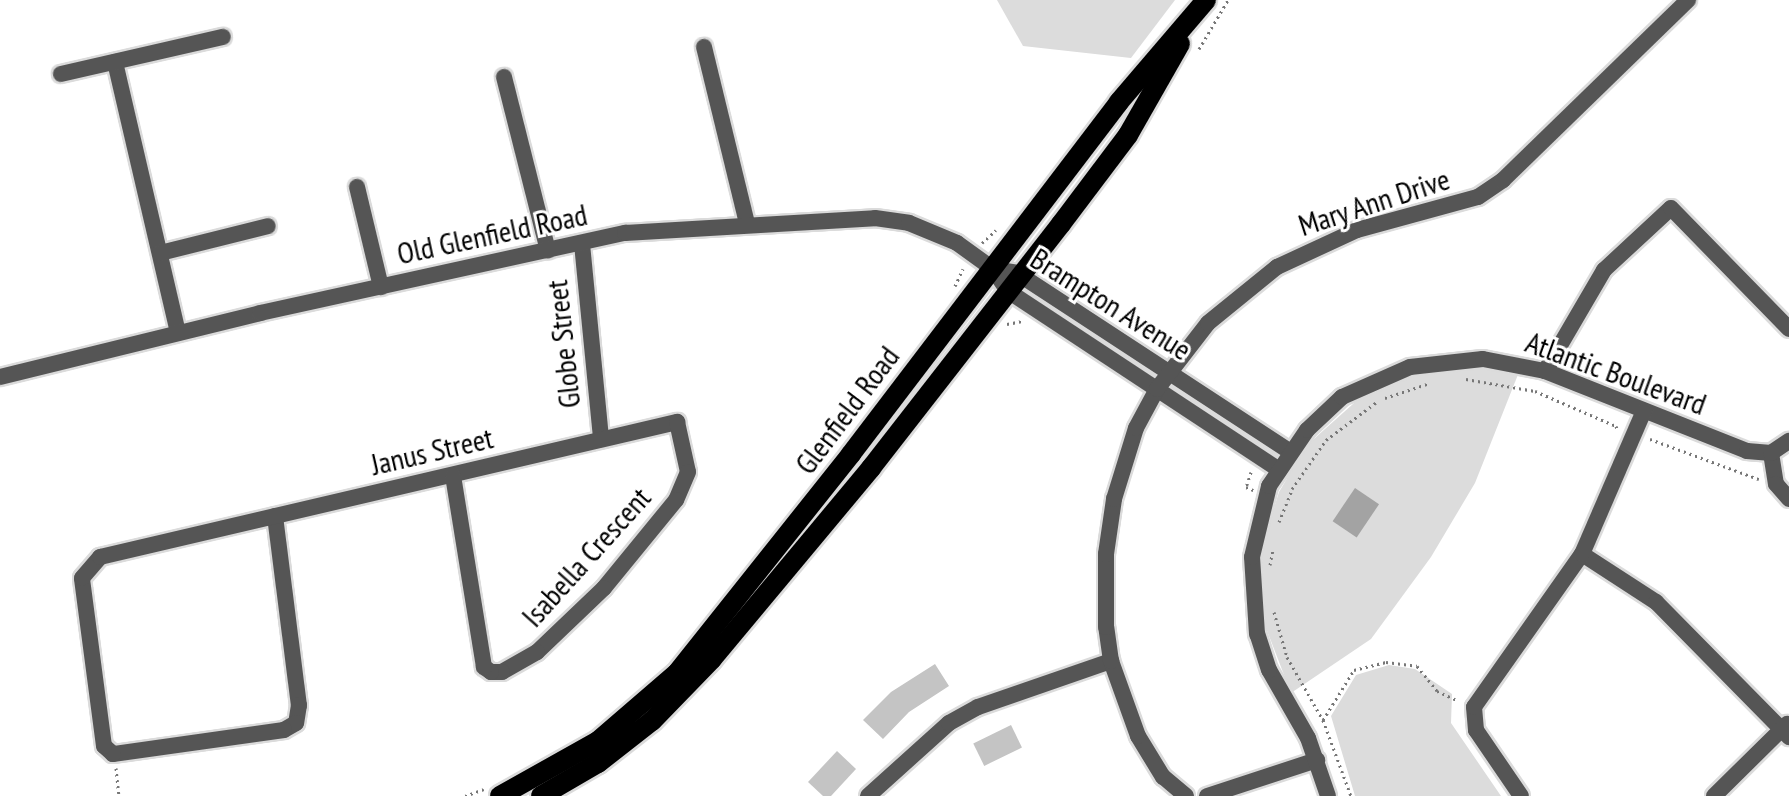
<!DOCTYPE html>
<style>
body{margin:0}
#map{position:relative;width:1789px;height:796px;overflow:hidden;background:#fff;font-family:"PT Sans Narrow",sans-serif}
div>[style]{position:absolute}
.green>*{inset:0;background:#dcdcdc}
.water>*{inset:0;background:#a3a3a3;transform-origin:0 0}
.building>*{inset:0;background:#c4c4c4;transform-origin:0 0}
.path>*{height:3px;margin-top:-1.5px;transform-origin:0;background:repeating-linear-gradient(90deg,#777 0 2px,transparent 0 6px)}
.roads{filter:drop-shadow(2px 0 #dbdbdb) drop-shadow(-2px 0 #dbdbdb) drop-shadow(0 2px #dbdbdb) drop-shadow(0 -2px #dbdbdb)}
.minor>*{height:16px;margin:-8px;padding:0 8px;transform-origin:8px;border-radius:8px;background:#555}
.major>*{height:20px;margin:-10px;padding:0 10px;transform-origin:10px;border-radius:10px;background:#000}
span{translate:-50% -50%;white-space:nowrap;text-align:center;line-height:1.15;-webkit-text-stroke:6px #fff;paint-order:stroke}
.street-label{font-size:30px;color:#000}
</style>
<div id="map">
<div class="green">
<i style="clip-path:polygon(997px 0,1175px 0,1131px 58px,1023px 46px)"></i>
<i style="clip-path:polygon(1472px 367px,1519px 372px,1475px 483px,1431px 557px,1371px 639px,1291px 693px,1259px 610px,1259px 556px,1279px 492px,1306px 446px,1363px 395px,1434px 368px)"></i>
<i style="clip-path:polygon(1389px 665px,1415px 669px,1452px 694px,1451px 723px,1501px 796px,1355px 796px,1331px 716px,1356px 675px)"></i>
</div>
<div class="water">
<i style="left:1355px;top:488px;width:29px;height:40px;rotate:34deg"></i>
</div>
<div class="building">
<i style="clip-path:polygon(935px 664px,949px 686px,909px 712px,883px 739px,863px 720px,891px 692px)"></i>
<i style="left:1011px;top:725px;width:25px;height:42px;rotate:64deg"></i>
<i style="clip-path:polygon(837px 751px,856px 769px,831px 796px,823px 796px,808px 782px)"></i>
</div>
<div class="path">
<i style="left:1199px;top:49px;width:57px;rotate:-59.4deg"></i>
<i style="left:982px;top:243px;width:19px;rotate:-43deg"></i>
<i style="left:1053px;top:279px;width:15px;rotate:-86deg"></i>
<i style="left:955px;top:286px;width:19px;rotate:-65deg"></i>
<i style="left:1007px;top:324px;width:16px;rotate:-11deg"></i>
<i style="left:1466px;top:379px;width:70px;rotate:9.9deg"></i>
<i style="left:1535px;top:391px;width:88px;rotate:23.4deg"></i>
<i style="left:1616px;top:426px;width:5px;rotate:68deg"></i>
<i style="left:1385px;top:398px;width:47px;rotate:-18.4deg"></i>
<i style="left:1650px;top:439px;width:116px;rotate:20.2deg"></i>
<i style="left:1251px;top:472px;width:16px;rotate:108deg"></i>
<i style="left:1246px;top:487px;width:8px;rotate:23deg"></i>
<i style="left:1279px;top:522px;width:35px;rotate:-68deg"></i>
<i style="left:1292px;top:489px;width:60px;rotate:-55.2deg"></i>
<i style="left:1326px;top:440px;width:65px;rotate:-36.9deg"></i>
<i style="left:1270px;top:565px;width:16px;rotate:-79deg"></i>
<i style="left:1274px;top:612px;width:47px;rotate:73.9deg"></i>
<i style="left:1287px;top:657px;width:73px;rotate:60.3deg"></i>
<i style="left:1323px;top:720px;width:81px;rotate:69.8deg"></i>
<i style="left:1323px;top:720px;width:59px;rotate:-58.2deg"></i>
<i style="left:1354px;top:670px;width:33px;rotate:-14deg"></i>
<i style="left:1386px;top:662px;width:31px;rotate:7deg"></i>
<i style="left:1417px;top:666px;width:32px;rotate:51deg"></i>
<i style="left:1437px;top:691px;width:23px;rotate:25deg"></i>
<i style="left:116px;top:768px;width:28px;rotate:84deg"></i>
<i style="left:465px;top:796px;width:20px;rotate:-20deg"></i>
</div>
<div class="roads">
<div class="minor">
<i style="left:704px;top:47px;width:181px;rotate:76.3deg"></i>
<i style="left:115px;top:62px;width:278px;rotate:76.9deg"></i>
<i style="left:61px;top:74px;width:166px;rotate:-12.9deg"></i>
<i style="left:504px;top:77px;width:179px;rotate:75.8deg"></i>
<i style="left:357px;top:187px;width:103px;rotate:76.5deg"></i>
<i style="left:582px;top:244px;width:195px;rotate:84.4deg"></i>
<i style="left:160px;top:253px;width:111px;rotate:-14deg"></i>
<i style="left:993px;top:269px;width:24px;rotate:9deg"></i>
<i style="left:1017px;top:273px;width:327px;rotate:33.2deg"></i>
<i style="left:1545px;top:371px;width:117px;rotate:-59.7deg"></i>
<i style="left:1604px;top:270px;width:91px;rotate:-42.8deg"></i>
<i style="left:1671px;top:208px;width:169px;rotate:45.7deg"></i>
<i style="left:0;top:377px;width:268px;rotate:-13.8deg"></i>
<i style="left:260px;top:313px;width:374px;rotate:-12.4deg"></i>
<i style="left:625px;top:233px;width:250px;rotate:-3.4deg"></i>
<i style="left:875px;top:218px;width:34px;rotate:8deg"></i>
<i style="left:909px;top:223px;width:52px;rotate:22.6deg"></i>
<i style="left:957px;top:243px;width:44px;rotate:35.8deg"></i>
<i style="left:993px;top:269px;width:27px;rotate:56deg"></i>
<i style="left:1008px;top:291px;width:325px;rotate:33.4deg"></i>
<i style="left:1771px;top:453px;width:31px;rotate:81deg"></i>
<i style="left:1776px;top:484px;width:20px;rotate:49deg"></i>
<i style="left:275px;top:516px;width:191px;rotate:82.8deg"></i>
<i style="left:299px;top:705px;width:18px;rotate:99deg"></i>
<i style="left:296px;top:723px;width:14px;rotate:150deg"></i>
<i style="left:284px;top:730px;width:173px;rotate:172deg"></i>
<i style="left:113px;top:754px;width:12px;rotate:-138deg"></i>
<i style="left:104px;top:746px;width:169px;rotate:-97.5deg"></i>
<i style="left:82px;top:578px;width:28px;rotate:-49deg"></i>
<i style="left:100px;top:557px;width:593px;rotate:-13.17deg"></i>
<i style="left:677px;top:422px;width:51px;rotate:77.6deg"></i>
<i style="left:688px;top:472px;width:30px;rotate:113deg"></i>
<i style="left:676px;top:500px;width:114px;rotate:129.3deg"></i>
<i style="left:604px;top:588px;width:93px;rotate:136.3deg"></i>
<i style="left:537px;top:652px;width:40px;rotate:150.3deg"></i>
<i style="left:502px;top:672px;width:11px;rotate:180deg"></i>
<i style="left:491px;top:672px;width:9px;rotate:-144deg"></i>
<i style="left:484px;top:667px;width:194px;rotate:-99.2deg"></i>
<i style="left:1582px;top:554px;width:88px;rotate:33deg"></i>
<i style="left:1656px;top:602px;width:190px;rotate:45.4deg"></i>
<i style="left:868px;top:796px;width:109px;rotate:-42deg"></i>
<i style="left:949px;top:723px;width:33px;rotate:-29deg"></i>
<i style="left:978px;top:707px;width:141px;rotate:-19.1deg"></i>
<i style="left:1186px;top:796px;width:30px;rotate:-140deg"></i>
<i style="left:1163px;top:777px;width:48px;rotate:-121.4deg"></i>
<i style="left:1138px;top:736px;width:80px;rotate:-109.8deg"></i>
<i style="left:1111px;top:661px;width:34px;rotate:-98deg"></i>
<i style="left:1106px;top:627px;width:73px;rotate:-90deg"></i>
<i style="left:1106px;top:554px;width:56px;rotate:-81.7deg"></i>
<i style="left:1114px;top:499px;width:74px;rotate:-72.8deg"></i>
<i style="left:1136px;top:428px;width:44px;rotate:-61.7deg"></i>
<i style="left:1157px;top:389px;width:83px;rotate:-52.3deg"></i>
<i style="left:1208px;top:323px;width:89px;rotate:-39.1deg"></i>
<i style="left:1277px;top:267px;width:88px;rotate:-24.8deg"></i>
<i style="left:1357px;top:230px;width:125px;rotate:-15.3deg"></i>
<i style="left:1478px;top:197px;width:30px;rotate:-34deg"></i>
<i style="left:1503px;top:180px;width:258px;rotate:-44.2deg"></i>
<i style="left:1207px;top:796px;width:116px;rotate:-18.1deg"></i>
<i style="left:1328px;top:796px;width:61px;rotate:-109deg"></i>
<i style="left:1308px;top:738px;width:78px;rotate:-119.8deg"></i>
<i style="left:1269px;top:670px;width:38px;rotate:-108deg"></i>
<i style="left:1257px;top:634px;width:77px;rotate:-93.7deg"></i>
<i style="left:1252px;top:557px;width:73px;rotate:-76.5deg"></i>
<i style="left:1269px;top:486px;width:68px;rotate:-55.8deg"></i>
<i style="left:1307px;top:430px;width:48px;rotate:-43.3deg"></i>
<i style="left:1342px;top:397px;width:74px;rotate:-23.8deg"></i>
<i style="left:1410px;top:367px;width:73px;rotate:-6.3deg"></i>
<i style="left:1483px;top:359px;width:63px;rotate:11deg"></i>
<i style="left:1545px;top:371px;width:217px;rotate:21.6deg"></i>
<i style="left:1747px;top:451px;width:24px;rotate:5deg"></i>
<i style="left:1771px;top:453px;width:22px;rotate:-34deg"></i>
<i style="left:1521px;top:796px;width:80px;rotate:-124.3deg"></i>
<i style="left:1476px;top:730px;width:23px;rotate:-95deg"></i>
<i style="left:1474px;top:707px;width:187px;rotate:-54.8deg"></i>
<i style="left:1582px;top:554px;width:156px;rotate:-66.6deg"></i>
<i style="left:1714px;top:796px;width:103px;rotate:-44.6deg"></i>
</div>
<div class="major">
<i style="left:500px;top:796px;width:112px;rotate:-29.3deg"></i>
<i style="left:598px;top:741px;width:104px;rotate:-40.7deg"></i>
<i style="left:677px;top:673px;width:280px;rotate:-51.5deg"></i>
<i style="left:851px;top:454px;width:442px;rotate:-52.7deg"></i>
<i style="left:1119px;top:102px;width:134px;rotate:-49.5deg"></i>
<i style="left:541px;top:796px;width:66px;rotate:-30.1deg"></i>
<i style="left:598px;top:763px;width:68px;rotate:-37.9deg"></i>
<i style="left:652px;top:721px;width:86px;rotate:-45.9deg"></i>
<i style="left:712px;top:659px;width:249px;rotate:-50.2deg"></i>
<i style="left:871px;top:468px;width:309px;rotate:-52.1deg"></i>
<i style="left:1061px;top:224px;width:111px;rotate:-53deg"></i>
<i style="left:1128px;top:135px;width:105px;rotate:-60.3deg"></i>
</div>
</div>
<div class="street-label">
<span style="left:1374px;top:202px;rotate:-18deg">Mary Ann Drive</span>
<span style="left:492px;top:234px;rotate:-12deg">Old Glenfield Road</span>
<span style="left:1111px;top:304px;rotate:32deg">Brampton Avenue</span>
<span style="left:563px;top:344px;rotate:-96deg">Globe Street</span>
<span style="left:1616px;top:373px;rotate:20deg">Atlantic Boulevard</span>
<span style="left:847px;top:410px;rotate:-53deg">Glenfield Road</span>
<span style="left:432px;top:451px;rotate:-13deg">Janus Street</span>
<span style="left:586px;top:557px;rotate:-48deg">Isabella Crescent</span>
</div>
</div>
